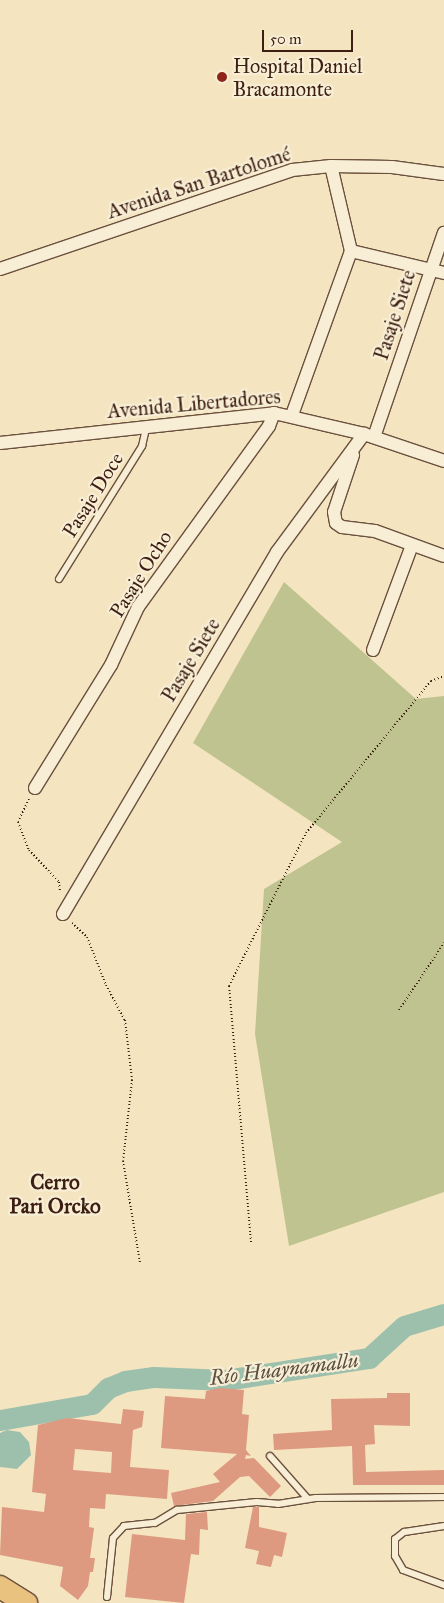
<!DOCTYPE html>
<meta charset="utf-8">
<style>
body{margin:0}
#map{position:relative;width:444px;height:1603px;overflow:hidden;background:#f4e5c0;font-family:"IM FELL Great Primer",serif}
div>[style]{position:absolute}
.green>*{inset:0;background:#bfc390}
.water>*{inset:0;background:#9dc0ad}
.river>*{height:21px;margin:-10.5px;padding:0 10.5px;transform-origin:10.5px;border-radius:10.5px;background:#9dc0ad}
.building>*{inset:0;background:#dd9a81}
.path>*{height:2px;margin-top:-1px;transform-origin:0;background:repeating-linear-gradient(90deg,#3d1f12 0 1px,transparent 0 3.5px)}
.roads{filter:drop-shadow(1px 0 #6b503e) drop-shadow(-1px 0 #6b503e) drop-shadow(0 1px #6b503e) drop-shadow(0 -1px #6b503e)}
.lane>*{height:6px;margin:-3px;padding:0 3px;transform-origin:3px;border-radius:3px;background:#f8eed6}
.street>*{height:12px;margin:-6px;padding:0 6px;transform-origin:6px;border-radius:6px;background:#f8eed6}
.highway>*{height:22px;margin:-11px;padding:0 11px;transform-origin:11px;border-radius:11px;background:#eac280}
.dots>*{width:14px;height:14px;translate:-50% -50%;box-sizing:border-box;border:2px solid #f8eed6;border-radius:50%}
span{translate:-50% -50%;white-space:nowrap;text-align:center;line-height:1.15;-webkit-text-stroke:4.5px #f8eed6;paint-order:stroke}
.poi-label{font-size:20px;color:#3d1f12}
.left{translate:0 -50%;text-align:left}
.street-label{font-size:20px;color:#3d1f12}
.neighbourhood-label{font-size:21px;color:#3d1f12;font-weight:700}
.water-label{font-size:21px;color:#5a4f40;font-style:italic}
.scale{position:absolute;left:262px;top:30px;width:91px;height:22px;box-sizing:border-box;border:2px solid #3d1f12;border-top:0;padding-left:6px;font-size:15px;line-height:18px;white-space:nowrap;color:#3d1f12;-webkit-text-stroke:4px #f8eed6;paint-order:stroke}
</style>
<div id="map">
<div class="green">
<i style="clip-path:polygon(284px 582px,416px 699px,444px 696px,444px 1192px,289px 1246px,255px 1034px,264px 889px,342px 842px,193px 743px)"></i>
</div>
<div class="water">
<i style="clip-path:polygon(7px 1430px,20px 1432px,29px 1442px,31px 1455px,17px 1469px,0 1467px,0 1433px)"></i>
</div>
<div class="river">
<i style="left:0;top:1420px;width:93px;rotate:-9.9deg"></i>
<i style="left:92px;top:1404px;width:23px;rotate:-45deg"></i>
<i style="left:108px;top:1388px;width:18px;rotate:-22deg"></i>
<i style="left:125px;top:1381px;width:29px;rotate:-8deg"></i>
<i style="left:154px;top:1377px;width:71px;rotate:2.4deg"></i>
<i style="left:225px;top:1380px;width:146px;rotate:-8.7deg"></i>
<i style="left:369px;top:1358px;width:47px;rotate:-42.4deg"></i>
<i style="left:404px;top:1326px;width:42px;rotate:-16.7deg"></i>
</div>
<div class="building">
<i style="clip-path:polygon(220px 1388px,244px 1390px,242px 1414px,249px 1415px,246px 1450px,251px 1456px,246px 1455px,245px 1459px,254px 1458px,281px 1486px,270px 1497px,249px 1476px,240px 1477px,213px 1501px,174px 1506px,171px 1493px,220px 1482px,213px 1474px,237px 1454px,161px 1448px,165px 1396px,205px 1399px,206px 1391px)"></i>
<i style="clip-path:polygon(387px 1393px,410px 1393px,410px 1426px,374px 1425px,375px 1444px,365px 1445px,366px 1472px,444px 1470px,444px 1485px,353px 1485px,352px 1446px,274px 1450px,273px 1434px,332px 1430px,331px 1399px,387px 1398px)"></i>
<i style="clip-path:polygon(evenodd,123px 1409px,144px 1411px,142px 1427px,133px 1430px,130px 1467px,169px 1470px,167px 1499px,106px 1494px,105px 1509px,90px 1508px,89px 1527px,94px 1528px,90px 1558px,95px 1558px,93px 1572px,90px 1572px,88px 1586px,78px 1600px,60px 1586px,63px 1567px,0 1555px,2px 1507px,44px 1512px,46px 1494px,32px 1492px,38px 1425px,67px 1418px,121px 1424px,123px 1409px,75px 1449px,112px 1452px,111px 1473px,73px 1470px,75px 1449px)"></i>
<i style="clip-path:polygon(253px 1507px,259px 1507px,259px 1527px,287px 1533px,282px 1557px,274px 1555px,271px 1567px,256px 1564px,259px 1551px,245px 1548px)"></i>
<i style="clip-path:polygon(207px 1512px,208px 1530px,200px 1529px,199px 1555px,191px 1554px,184px 1603px,125px 1597px,132px 1534px,185px 1540px,186px 1514px)"></i>
</div>
<div class="path">
<i style="left:29px;top:799px;width:25px;rotate:116deg"></i>
<i style="left:18px;top:822px;width:30px;rotate:69deg"></i>
<i style="left:29px;top:850px;width:44px;rotate:46.8deg"></i>
<i style="left:59px;top:882px;width:10px;rotate:84deg"></i>
<i style="left:72px;top:923px;width:21px;rotate:43deg"></i>
<i style="left:87px;top:937px;width:52px;rotate:68.4deg"></i>
<i style="left:106px;top:985px;width:40px;rotate:62deg"></i>
<i style="left:125px;top:1020px;width:60px;rotate:83.3deg"></i>
<i style="left:132px;top:1080px;width:81px;rotate:96.3deg"></i>
<i style="left:123px;top:1161px;width:103px;rotate:80.5deg"></i>
<i style="left:399px;top:1010px;width:81px;rotate:-56.1deg"></i>
<i style="left:251px;top:1242px;width:257px;rotate:-94.9deg"></i>
<i style="left:229px;top:986px;width:171px;rotate:-63.3deg"></i>
<i style="left:306px;top:833px;width:197px;rotate:-50.6deg"></i>
<i style="left:431px;top:681px;width:14px;rotate:-21deg"></i>
</div>
<div class="roads">
<div class="lane">
<i style="left:59px;top:579px;width:157px;rotate:-58deg"></i>
<i style="left:142px;top:446px;width:22px;rotate:-77deg"></i>
<i style="left:270px;top:1456px;width:57px;rotate:48.5deg"></i>
<i style="left:444px;top:1526px;width:40px;rotate:171.5deg"></i>
<i style="left:404px;top:1532px;width:11px;rotate:142deg"></i>
<i style="left:395px;top:1539px;width:17px;rotate:90deg"></i>
<i style="left:395px;top:1556px;width:16px;rotate:60deg"></i>
<i style="left:403px;top:1570px;width:44px;rotate:20.1deg"></i>
<i style="left:107px;top:1597px;width:59px;rotate:-84.2deg"></i>
<i style="left:113px;top:1538px;width:16px;rotate:-47deg"></i>
<i style="left:124px;top:1526px;width:31px;rotate:-6deg"></i>
<i style="left:155px;top:1523px;width:26px;rotate:-31deg"></i>
<i style="left:177px;top:1510px;width:80px;rotate:-5.7deg"></i>
<i style="left:257px;top:1502px;width:21px;rotate:5deg"></i>
<i style="left:278px;top:1504px;width:38px;rotate:-9deg"></i>
<i style="left:316px;top:1498px;width:128px;rotate:-0.4deg"></i>
</div>
<div class="street">
<i style="left:351px;top:251px;width:96px;rotate:13.3deg"></i>
<i style="left:0;top:269px;width:308px;rotate:-18.7deg"></i>
<i style="left:292px;top:170px;width:39px;rotate:-6deg"></i>
<i style="left:331px;top:166px;width:61px;rotate:0.9deg"></i>
<i style="left:392px;top:167px;width:52px;rotate:7.7deg"></i>
<i style="left:292px;top:415px;width:174px;rotate:-70.2deg"></i>
<i style="left:351px;top:251px;width:87px;rotate:-103.2deg"></i>
<i style="left:374px;top:437px;width:216px;rotate:-71.1deg"></i>
<i style="left:0;top:443px;width:276px;rotate:-6.2deg"></i>
<i style="left:274px;top:413px;width:92px;rotate:13.1deg"></i>
<i style="left:364px;top:434px;width:84px;rotate:18.6deg"></i>
<i style="left:353px;top:455px;width:60px;rotate:108.4deg"></i>
<i style="left:334px;top:512px;width:11px;rotate:80deg"></i>
<i style="left:336px;top:523px;width:7px;rotate:34deg"></i>
<i style="left:342px;top:527px;width:33px;rotate:7deg"></i>
<i style="left:375px;top:531px;width:73px;rotate:19.9deg"></i>
<i style="left:373px;top:650px;width:112px;rotate:-69.6deg"></i>
<i style="left:35px;top:788px;width:145px;rotate:-58.3deg"></i>
<i style="left:111px;top:665px;width:64px;rotate:-65deg"></i>
<i style="left:138px;top:607px;width:223px;rotate:-54.1deg"></i>
<i style="left:269px;top:426px;width:14px;rotate:-69deg"></i>
<i style="left:63px;top:914px;width:421px;rotate:-59.4deg"></i>
<i style="left:277px;top:552px;width:147px;rotate:-53.6deg"></i>
</div>
<div class="highway">
<i style="left:0;top:1587px;width:31px;rotate:32deg"></i>
</div>
</div>
<div class="dots">
<i style="left:222px;top:77px;background:#8f2418"></i>
</div>
<div class="poi-label">
<span class="left" style="left:233px;top:78px">Hospital Daniel<br>Bracamonte</span>
</div>
<div class="street-label">
<span style="left:199px;top:183px;rotate:-18deg">Avenida San Bartolomé</span>
<span style="left:395px;top:315px;rotate:-72deg">Pasaje Siete</span>
<span style="left:194px;top:404px;rotate:-5deg">Avenida Libertadores</span>
<span style="left:93px;top:495px;rotate:-58deg">Pasaje Doce</span>
<span style="left:141px;top:574px;rotate:-58deg">Pasaje Ocho</span>
<span style="left:191px;top:660px;rotate:-59deg">Pasaje Siete</span>
</div>
<div class="neighbourhood-label">
<span style="left:55px;top:1194px">Cerro<br>Pari Orcko</span>
</div>
<div class="water-label">
<span style="left:284px;top:1369px;rotate:-7deg">Río Huaynamallu</span>
</div>
<div class="scale">50 m</div>
</div>
